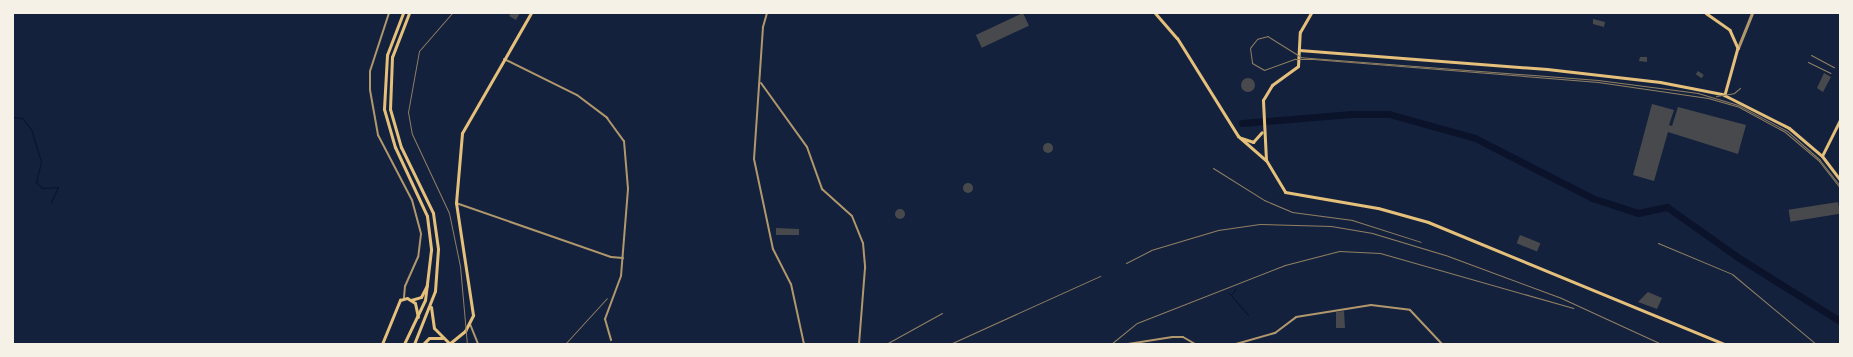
<!DOCTYPE html>
<style>
body{margin:0}
#map{position:relative;width:1853px;height:357px;overflow:hidden;background:#14213d;font-family:"Work Sans",sans-serif}
div>[style]{position:absolute}
.stream>*{height:1px;margin:-0.5px;padding:0 0.5px;transform-origin:0.5px;border-radius:0.5px;background:#0b132b}
.river>*{height:7px;margin:-3.5px;padding:0 3.5px;transform-origin:3.5px;border-radius:3.5px;background:#0b132b}
.building>*{inset:0;background:#48494c;transform-origin:0 0}
.round{border-radius:50%}
.minor>*{height:2px;margin:-1px;padding:0 1px;transform-origin:1px;border-radius:1px;background:#b1986c}
.tertiary>*{height:2.5px;margin:-1.25px;padding:0 1.25px;transform-origin:1.25px;border-radius:1.25px;background:#b1986c}
.secondary>*{height:2.5px;margin:-1.25px;padding:0 1.25px;transform-origin:1.25px;border-radius:1.25px;background:#e5c07b}
.primary>*{height:3px;margin:-1.5px;padding:0 1.5px;transform-origin:1.5px;border-radius:1.5px;background:#e5c07b}
.trunk>*{height:3px;margin:-1.5px;padding:0 1.5px;transform-origin:1.5px;border-radius:1.5px;background:#e5c07b}
.tram>*{height:1px;margin:-0.5px;padding:0 0.5px;transform-origin:0.5px;border-radius:0.5px;background:#918062}
.rail>*{height:1px;margin:-0.5px;padding:0 0.5px;transform-origin:0.5px;border-radius:0.5px;background:#918062}
span{translate:-50% -50%;white-space:nowrap;text-align:center;line-height:1.15;-webkit-text-stroke:4px #f6f1e7;paint-order:stroke}
.frame{position:absolute;inset:0;border:14px solid #f6f1e7;pointer-events:none}
</style>
<div id="map">
<div class="stream">
<i style="left:13px;top:117px;width:9px;rotate:6deg"></i>
<i style="left:22px;top:118px;width:14px;rotate:51deg"></i>
<i style="left:31px;top:129px;width:34px;rotate:73deg"></i>
<i style="left:41px;top:162px;width:21px;rotate:104deg"></i>
<i style="left:36px;top:182px;width:8px;rotate:45deg"></i>
<i style="left:42px;top:188px;width:16px;rotate:-4deg"></i>
<i style="left:58px;top:187px;width:17px;rotate:115deg"></i>
<i style="left:1229px;top:293px;width:29px;rotate:49deg"></i>
<i style="left:1232px;top:294px;width:7px;rotate:-56deg"></i>
</div>
<div class="river">
<i style="left:1242px;top:123px;width:110px;rotate:-4.7deg"></i>
<i style="left:1352px;top:114px;width:37px"></i>
<i style="left:1389px;top:114px;width:89px;rotate:15.6deg"></i>
<i style="left:1475px;top:138px;width:131px;rotate:27.1deg"></i>
<i style="left:1592px;top:198px;width:48px;rotate:18.1deg"></i>
<i style="left:1638px;top:213px;width:30px;rotate:-12deg"></i>
<i style="left:1667px;top:207px;width:88px;rotate:35.3deg"></i>
<i style="left:1739px;top:258px;width:119px;rotate:32deg"></i>
</div>
<div class="building">
<i style="clip-path:polygon(511px 13px,520px 13px,516px 20px,509px 16px)"></i>
<i style="left:1023px;top:13px;width:14px;height:52px;rotate:65deg"></i>
<i style="clip-path:polygon(1593px 19px,1605px 22px,1604px 27px,1593px 24px)"></i>
<i style="clip-path:polygon(1640px 57px,1647px 57px,1647px 62px,1639px 61px)"></i>
<i style="left:1698px;top:71px;width:7px;height:4px;rotate:34deg"></i>
<i style="clip-path:polygon(1824px 73px,1831px 77px,1823px 92px,1817px 88px)"></i>
<i class="round" style="left:1241px;top:78px;width:14px;height:14px"></i>
<i style="clip-path:polygon(1652px 104px,1674px 110px,1669px 125px,1672px 126px,1678px 107px,1746px 125px,1738px 154px,1668px 132px,1654px 181px,1633px 175px)"></i>
<i class="round" style="left:1043px;top:143px;width:10px;height:10px"></i>
<i class="round" style="left:963px;top:183px;width:10px;height:10px"></i>
<i style="left:1838px;top:202px;width:12px;height:50px;rotate:81deg"></i>
<i class="round" style="left:895px;top:209px;width:10px;height:10px"></i>
<i style="clip-path:polygon(776px 228px,799px 229px,799px 235px,776px 235px)"></i>
<i style="left:1520px;top:235px;width:22px;height:9px;rotate:22deg"></i>
<i style="clip-path:polygon(1648px 292px,1662px 298px,1657px 309px,1638px 302px)"></i>
<i style="clip-path:polygon(1344px 311px,1345px 328px,1336px 328px,1336px 312px)"></i>
</div>
<div class="minor">
<i style="left:389px;top:13px;width:61px;rotate:108.1deg"></i>
<i style="left:370px;top:71px;width:19px;rotate:90deg"></i>
<i style="left:370px;top:90px;width:46px;rotate:79.9deg"></i>
<i style="left:378px;top:135px;width:73px;rotate:62.4deg"></i>
<i style="left:412px;top:200px;width:35px;rotate:75deg"></i>
<i style="left:421px;top:234px;width:23px;rotate:97deg"></i>
<i style="left:418px;top:257px;width:32px;rotate:114deg"></i>
<i style="left:405px;top:286px;width:12px;rotate:95deg"></i>
<i style="left:767px;top:13px;width:15px;rotate:106deg"></i>
<i style="left:763px;top:27px;width:132px;rotate:93.9deg"></i>
<i style="left:754px;top:159px;width:92px;rotate:78.1deg"></i>
<i style="left:773px;top:249px;width:39px;rotate:63deg"></i>
<i style="left:791px;top:284px;width:61px;rotate:77.8deg"></i>
<i style="left:504px;top:59px;width:81px;rotate:26.3deg"></i>
<i style="left:577px;top:95px;width:38px;rotate:37deg"></i>
<i style="left:607px;top:118px;width:29px;rotate:54deg"></i>
<i style="left:624px;top:141px;width:48px;rotate:85.2deg"></i>
<i style="left:628px;top:189px;width:87px;rotate:94.6deg"></i>
<i style="left:621px;top:276px;width:46px;rotate:110.4deg"></i>
<i style="left:605px;top:319px;width:22px;rotate:74deg"></i>
<i style="left:761px;top:83px;width:79px;rotate:54.3deg"></i>
<i style="left:807px;top:147px;width:45px;rotate:70.3deg"></i>
<i style="left:822px;top:189px;width:40px;rotate:42deg"></i>
<i style="left:852px;top:216px;width:29px;rotate:68deg"></i>
<i style="left:863px;top:243px;width:25px;rotate:85deg"></i>
<i style="left:865px;top:268px;width:76px;rotate:94.5deg"></i>
<i style="left:456px;top:203px;width:164px;rotate:19.2deg"></i>
<i style="left:611px;top:257px;width:12px;rotate:5deg"></i>
<i style="left:470px;top:324px;width:22px;rotate:68deg"></i>
<i style="left:1128px;top:344px;width:45px;rotate:-9deg"></i>
<i style="left:1172px;top:337px;width:11px"></i>
<i style="left:1183px;top:337px;width:14px;rotate:30deg"></i>
<i style="left:1236px;top:344px;width:41px;rotate:-15.8deg"></i>
<i style="left:1275px;top:333px;width:26px;rotate:-37deg"></i>
<i style="left:1296px;top:317px;width:76px;rotate:-9.1deg"></i>
<i style="left:1371px;top:305px;width:39px;rotate:7deg"></i>
<i style="left:1410px;top:310px;width:47px;rotate:46.7deg"></i>
<i style="left:1359px;top:344px;width:53px"></i>
</div>
<div class="tertiary">
<i style="left:1738px;top:48px;width:38px;rotate:-68deg"></i>
</div>
<div class="secondary">
<i style="left:1706px;top:13px;width:29px;rotate:35deg"></i>
<i style="left:1730px;top:30px;width:20px;rotate:66deg"></i>
<i style="left:1738px;top:48px;width:49px;rotate:105.5deg"></i>
<i style="left:1822px;top:156px;width:40px;rotate:-63.4deg"></i>
</div>
<div class="primary">
<i style="left:1155px;top:13px;width:33px;rotate:49deg"></i>
<i style="left:1177px;top:38px;width:115px;rotate:58.1deg"></i>
<i style="left:1238px;top:136px;width:37px;rotate:41deg"></i>
<i style="left:1266px;top:160px;width:37px;rotate:59deg"></i>
<i style="left:1285px;top:192px;width:94px;rotate:9.8deg"></i>
<i style="left:1378px;top:208px;width:52px;rotate:15.6deg"></i>
<i style="left:1428px;top:222px;width:320px;rotate:22.4deg"></i>
<i style="left:1299px;top:50px;width:249px;rotate:4.4deg"></i>
<i style="left:1547px;top:69px;width:114px;rotate:6.6deg"></i>
<i style="left:1660px;top:82px;width:63px;rotate:11deg"></i>
<i style="left:1722px;top:94px;width:75px;rotate:26.9deg"></i>
<i style="left:1789px;top:128px;width:43px;rotate:40.3deg"></i>
<i style="left:1822px;top:156px;width:30px;rotate:53deg"></i>
<i style="left:1241px;top:138px;width:13px;rotate:18deg"></i>
<i style="left:1253px;top:142px;width:13px;rotate:-48deg"></i>
<i style="left:1266px;top:160px;width:60px;rotate:-92.9deg"></i>
<i style="left:1263px;top:100px;width:17px;rotate:-59deg"></i>
<i style="left:1272px;top:85px;width:32px;rotate:-36deg"></i>
<i style="left:1298px;top:66px;width:34px;rotate:-87deg"></i>
<i style="left:1300px;top:32px;width:22px;rotate:-60deg"></i>
<i style="left:449px;top:344px;width:21px;rotate:-39deg"></i>
<i style="left:465px;top:331px;width:18px;rotate:-63deg"></i>
<i style="left:473px;top:315px;width:113px;rotate:-98.6deg"></i>
<i style="left:456px;top:203px;width:70px;rotate:-85.1deg"></i>
<i style="left:462px;top:133px;width:138px;rotate:-60.1deg"></i>
</div>
<div class="trunk">
<i style="left:403px;top:13px;width:45px;rotate:110.9deg"></i>
<i style="left:387px;top:55px;width:54px;rotate:93.2deg"></i>
<i style="left:384px;top:109px;width:40px;rotate:74deg"></i>
<i style="left:395px;top:147px;width:76px;rotate:65.1deg"></i>
<i style="left:427px;top:216px;width:34px;rotate:83deg"></i>
<i style="left:431px;top:250px;width:50px;rotate:96.8deg"></i>
<i style="left:425px;top:300px;width:49px;rotate:115.5deg"></i>
<i style="left:409px;top:13px;width:47px;rotate:111.1deg"></i>
<i style="left:392px;top:57px;width:52px;rotate:92.2deg"></i>
<i style="left:390px;top:109px;width:40px;rotate:74deg"></i>
<i style="left:401px;top:147px;width:73px;rotate:64.1deg"></i>
<i style="left:433px;top:213px;width:36px;rotate:82deg"></i>
<i style="left:438px;top:249px;width:42px;rotate:94.1deg"></i>
<i style="left:435px;top:291px;width:57px;rotate:111.6deg"></i>
<i style="left:411px;top:300px;width:10px;rotate:-17deg"></i>
<i style="left:421px;top:297px;width:13px;rotate:-63deg"></i>
<i style="left:431px;top:307px;width:21px;rotate:82deg"></i>
<i style="left:434px;top:328px;width:23px;rotate:45deg"></i>
<i style="left:382px;top:344px;width:48px;rotate:-67.8deg"></i>
<i style="left:400px;top:300px;width:7px;rotate:-16deg"></i>
<i style="left:407px;top:298px;width:9px;rotate:32deg"></i>
<i style="left:415px;top:303px;width:14px;rotate:78deg"></i>
<i style="left:423px;top:344px;width:8px;rotate:-45deg"></i>
<i style="left:429px;top:338px;width:13px"></i>
</div>
<div class="tram">
<i style="left:1716px;top:96px;width:18px;rotate:-9deg"></i>
<i style="left:1734px;top:93px;width:8px;rotate:-40deg"></i>
<i style="left:1840px;top:186px;width:33px;rotate:-128deg"></i>
<i style="left:1820px;top:160px;width:44px;rotate:-138.7deg"></i>
<i style="left:1787px;top:131px;width:55px;rotate:-152deg"></i>
<i style="left:1738px;top:105px;width:42px;rotate:-163.3deg"></i>
<i style="left:1698px;top:93px;width:101px;rotate:-172.6deg"></i>
<i style="left:1598px;top:80px;width:298px;rotate:-175.6deg"></i>
<i style="left:1301px;top:57px;width:39px;rotate:-148deg"></i>
<i style="left:1268px;top:36px;width:11px;rotate:165deg"></i>
<i style="left:1257px;top:39px;width:11px;rotate:128deg"></i>
<i style="left:1250px;top:48px;width:15px;rotate:82deg"></i>
<i style="left:1252px;top:63px;width:14px;rotate:30deg"></i>
<i style="left:1264px;top:70px;width:33px;rotate:-20deg"></i>
<i style="left:1295px;top:59px;width:18px"></i>
<i style="left:1313px;top:59px;width:286px;rotate:4.6deg"></i>
<i style="left:1598px;top:82px;width:111px;rotate:8.3deg"></i>
<i style="left:1708px;top:98px;width:32px;rotate:16deg"></i>
<i style="left:1739px;top:107px;width:52px;rotate:28.5deg"></i>
<i style="left:1785px;top:132px;width:45px;rotate:40.5deg"></i>
<i style="left:1819px;top:161px;width:34px;rotate:52deg"></i>
</div>
<div class="rail">
<i style="left:452px;top:13px;width:50px;rotate:131deg"></i>
<i style="left:419px;top:51px;width:62px;rotate:100.2deg"></i>
<i style="left:408px;top:112px;width:22px;rotate:80deg"></i>
<i style="left:412px;top:134px;width:87px;rotate:64.9deg"></i>
<i style="left:449px;top:213px;width:54px;rotate:78.3deg"></i>
<i style="left:460px;top:266px;width:78px;rotate:84.9deg"></i>
<i style="left:1811px;top:55px;width:26px;rotate:28deg"></i>
<i style="left:1808px;top:62px;width:25px;rotate:26deg"></i>
<i style="left:1213px;top:168px;width:60px;rotate:32.1deg"></i>
<i style="left:1264px;top:200px;width:30px;rotate:23deg"></i>
<i style="left:1292px;top:212px;width:61px;rotate:7.6deg"></i>
<i style="left:1352px;top:220px;width:72px;rotate:17.7deg"></i>
<i style="left:1658px;top:243px;width:80px;rotate:22.7deg"></i>
<i style="left:1732px;top:274px;width:109px;rotate:39.8deg"></i>
<i style="left:1126px;top:263px;width:28px;rotate:-27deg"></i>
<i style="left:1151px;top:250px;width:70px;rotate:-16.6deg"></i>
<i style="left:1218px;top:230px;width:42px;rotate:-8.1deg"></i>
<i style="left:1260px;top:224px;width:71px;rotate:1.6deg"></i>
<i style="left:1331px;top:226px;width:42px;rotate:9.7deg"></i>
<i style="left:1372px;top:233px;width:79px;rotate:16.8deg"></i>
<i style="left:1448px;top:256px;width:118px;rotate:20.3deg"></i>
<i style="left:1559px;top:297px;width:112px;rotate:24.7deg"></i>
<i style="left:565px;top:344px;width:62px;rotate:-47.6deg"></i>
<i style="left:886px;top:344px;width:64px;rotate:-29deg"></i>
<i style="left:950px;top:344px;width:165px;rotate:-24.4deg"></i>
<i style="left:1111px;top:344px;width:33px;rotate:-39deg"></i>
<i style="left:1137px;top:323px;width:159px;rotate:-21.4deg"></i>
<i style="left:1285px;top:265px;width:56px;rotate:-14.5deg"></i>
<i style="left:1339px;top:251px;width:41px;rotate:2.8deg"></i>
<i style="left:1380px;top:253px;width:201px;rotate:15.9deg"></i>
</div>
<div class="frame"></div>
</div>
